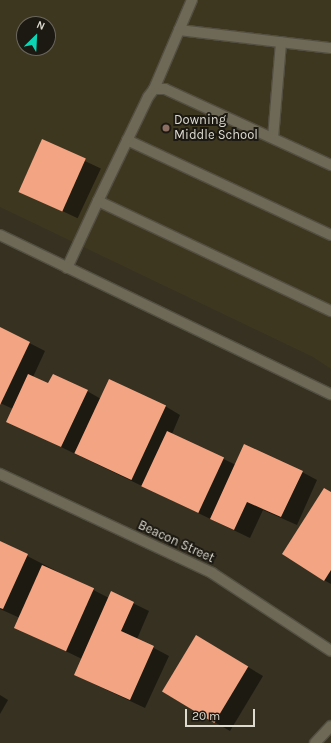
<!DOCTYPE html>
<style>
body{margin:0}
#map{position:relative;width:331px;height:743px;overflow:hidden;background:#363121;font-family:Karla,sans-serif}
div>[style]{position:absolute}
.built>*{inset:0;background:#3e3720}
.shadow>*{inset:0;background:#0007;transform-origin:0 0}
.building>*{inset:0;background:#f3a483;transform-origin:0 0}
.roads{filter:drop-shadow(1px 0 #534f41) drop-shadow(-1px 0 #534f41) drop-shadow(0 1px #534f41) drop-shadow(0 -1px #534f41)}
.lane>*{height:10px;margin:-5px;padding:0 5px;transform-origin:5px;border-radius:5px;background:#6e6957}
.street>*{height:10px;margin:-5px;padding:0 5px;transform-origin:5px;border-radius:5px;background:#6e6957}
.secondary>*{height:10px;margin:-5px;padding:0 5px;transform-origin:5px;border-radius:5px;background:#6e6957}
.dots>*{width:11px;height:11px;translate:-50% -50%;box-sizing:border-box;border:2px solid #1c1912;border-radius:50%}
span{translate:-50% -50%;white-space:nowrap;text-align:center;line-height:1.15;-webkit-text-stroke:4px #1c1912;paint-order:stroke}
.poi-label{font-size:13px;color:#dddad0}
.left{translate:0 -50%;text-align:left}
.street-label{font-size:13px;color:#dddad0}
.north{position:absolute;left:16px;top:16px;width:40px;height:40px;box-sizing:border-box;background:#1c1912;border:1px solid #69665e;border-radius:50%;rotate:24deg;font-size:11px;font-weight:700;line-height:16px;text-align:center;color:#dddad0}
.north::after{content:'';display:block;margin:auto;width:14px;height:18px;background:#0bd5b5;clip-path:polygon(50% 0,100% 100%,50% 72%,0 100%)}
.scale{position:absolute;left:185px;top:709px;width:70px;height:18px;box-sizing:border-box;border:2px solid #dddad0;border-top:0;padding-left:5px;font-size:12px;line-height:14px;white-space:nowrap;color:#dddad0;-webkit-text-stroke:3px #1c1912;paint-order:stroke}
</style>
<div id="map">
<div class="built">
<i style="clip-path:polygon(evenodd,0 0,331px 0,331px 369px,313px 357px,0 207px,0 0,24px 24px,48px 24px,48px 48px,24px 48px,24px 24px)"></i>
</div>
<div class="shadow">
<i style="left:42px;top:141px;width:65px;height:55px;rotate:25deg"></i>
<i style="clip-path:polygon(0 328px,45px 351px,33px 377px,49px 384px,87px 391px,101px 399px,165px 406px,180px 415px,172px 434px,236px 465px,302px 472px,317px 480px,297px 525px,263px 510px,250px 538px,7px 421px,13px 409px,0 403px)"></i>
<i style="clip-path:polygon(331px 493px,331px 584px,324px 580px)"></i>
<i style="clip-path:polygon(0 542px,109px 598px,112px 593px,149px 611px,137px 639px,169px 656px,145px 708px,75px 675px,82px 659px,16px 627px,20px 618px,0 609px)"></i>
<i style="clip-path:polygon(211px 645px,263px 676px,230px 731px,163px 692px)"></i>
<i style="clip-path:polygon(0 695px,8px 700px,0 714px)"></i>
</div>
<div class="building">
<i style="left:42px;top:139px;width:48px;height:58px;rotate:24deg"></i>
<i style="clip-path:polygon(0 327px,30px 342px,0 405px)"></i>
<i style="clip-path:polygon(28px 374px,48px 383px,53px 374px,88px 390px,61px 447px,6px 422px)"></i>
<i style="left:109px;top:379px;width:63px;height:82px;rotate:25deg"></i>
<i style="left:167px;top:431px;width:63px;height:61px;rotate:25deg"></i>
<i style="clip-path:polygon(244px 444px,303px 471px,281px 517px,247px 502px,234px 530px,210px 519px)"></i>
<i style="clip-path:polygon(324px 488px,331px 492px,331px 570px,324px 581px,282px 554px)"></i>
<i style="clip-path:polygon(0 541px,28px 554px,3px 609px,0 608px)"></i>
<i style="left:42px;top:565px;width:57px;height:69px;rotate:24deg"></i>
<i style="clip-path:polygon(111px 591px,134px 602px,121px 631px,154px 646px,130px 700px,74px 675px)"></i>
<i style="left:196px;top:635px;width:61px;height:66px;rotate:31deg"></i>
</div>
<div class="roads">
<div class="lane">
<i style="left:179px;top:30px;width:153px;rotate:6.8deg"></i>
<i style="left:154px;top:89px;width:97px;rotate:-66.9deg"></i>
<i style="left:273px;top:138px;width:96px;rotate:-85.2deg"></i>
<i style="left:127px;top:140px;width:225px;rotate:25deg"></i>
<i style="left:98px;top:201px;width:115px;rotate:-64.3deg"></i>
<i style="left:148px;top:97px;width:10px;rotate:-53deg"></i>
<i style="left:154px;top:89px;width:11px"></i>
<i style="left:165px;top:89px;width:183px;rotate:24.6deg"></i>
<i style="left:67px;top:268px;width:74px;rotate:-65.2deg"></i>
<i style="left:98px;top:201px;width:258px;rotate:25.3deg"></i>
</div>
<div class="street">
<i style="left:0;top:235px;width:367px;rotate:25.7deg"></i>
<i style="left:0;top:474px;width:234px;rotate:25deg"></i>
<i style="left:212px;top:573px;width:142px;rotate:33.2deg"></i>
</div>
<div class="secondary">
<i style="left:315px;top:743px;width:23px;rotate:-47deg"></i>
</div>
</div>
<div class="dots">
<i style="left:166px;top:128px;background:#8d6e63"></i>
</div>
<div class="poi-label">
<span class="left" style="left:174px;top:128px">Downing<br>Middle School</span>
</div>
<div class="street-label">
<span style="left:176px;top:542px;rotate:25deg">Beacon Street</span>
</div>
<div class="north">N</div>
<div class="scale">20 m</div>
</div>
